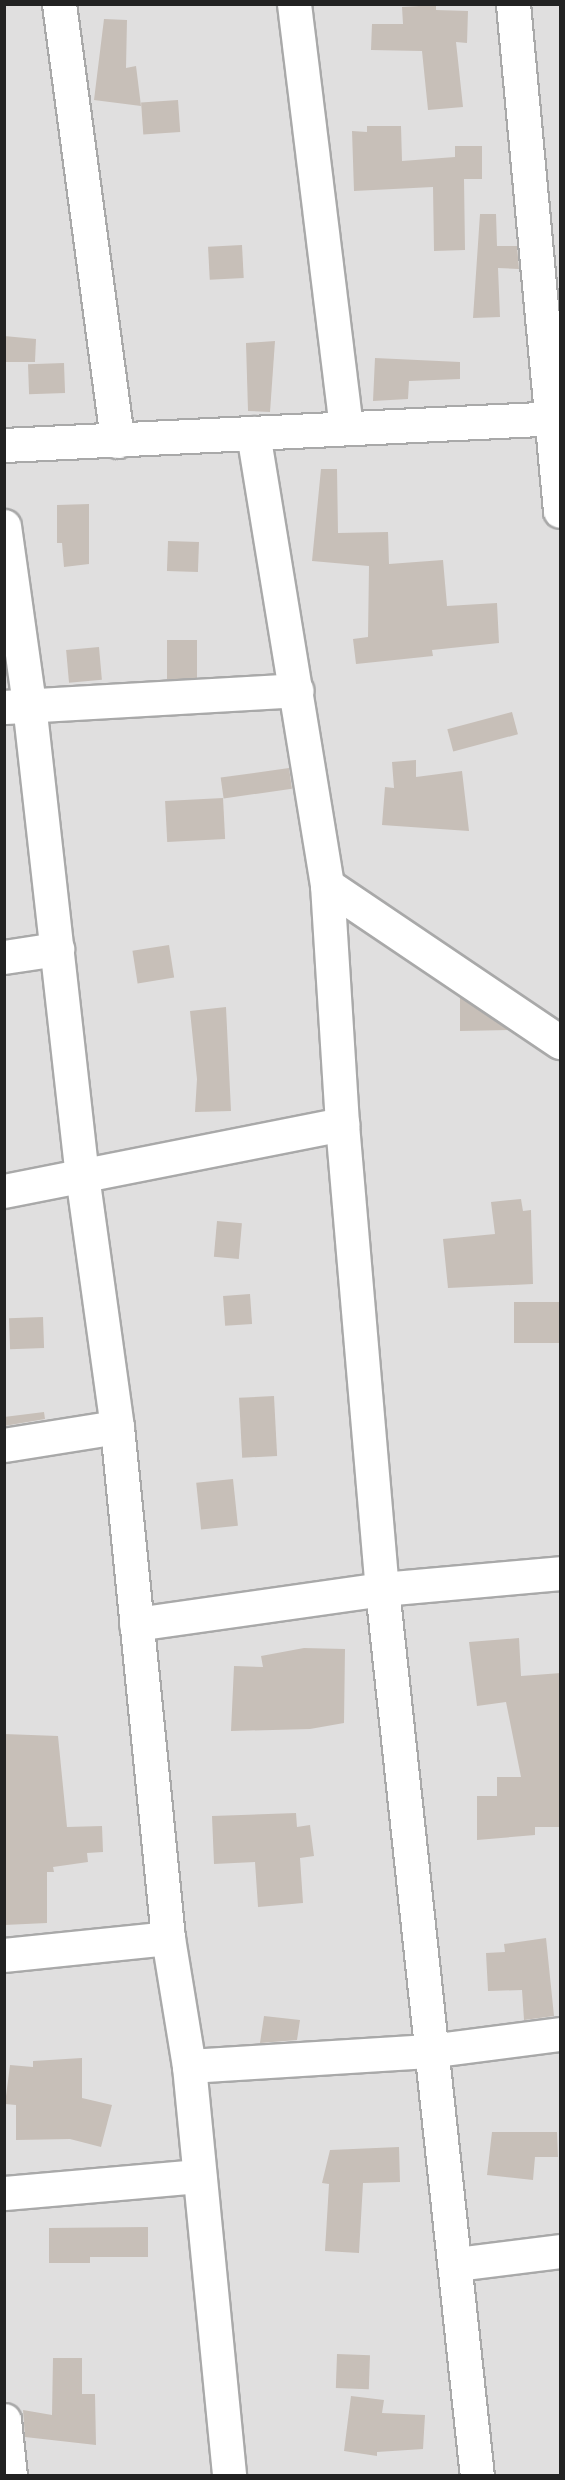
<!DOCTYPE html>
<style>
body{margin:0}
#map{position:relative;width:565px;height:2480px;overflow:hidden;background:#f2efe9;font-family:Helvetica,sans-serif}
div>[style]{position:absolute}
.residential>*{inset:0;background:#e0dfdf;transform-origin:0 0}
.building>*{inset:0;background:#c7bfb8;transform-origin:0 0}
.roads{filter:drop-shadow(2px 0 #a9a9a9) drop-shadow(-2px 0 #a9a9a9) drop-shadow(0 2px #a9a9a9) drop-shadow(0 -2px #a9a9a9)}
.minor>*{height:33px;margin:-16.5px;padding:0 16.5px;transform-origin:16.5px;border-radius:16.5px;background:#fff}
span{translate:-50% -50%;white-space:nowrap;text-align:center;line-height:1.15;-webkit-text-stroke:6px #fff;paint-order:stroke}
.frame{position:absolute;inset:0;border:6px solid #222;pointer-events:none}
</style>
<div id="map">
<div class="residential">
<i style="left:5px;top:5px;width:555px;height:2470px"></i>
</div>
<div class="building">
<i style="clip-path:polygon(436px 5px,436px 10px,468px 11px,467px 43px,456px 42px,463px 107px,428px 110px,422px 51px,371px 50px,372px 24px,403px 24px,402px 7px)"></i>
<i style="clip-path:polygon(104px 19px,127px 20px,126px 68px,136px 66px,141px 106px,94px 100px)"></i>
<i style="left:178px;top:100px;width:32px;height:37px;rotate:86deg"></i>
<i style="clip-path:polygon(367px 126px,401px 126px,402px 161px,455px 157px,455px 146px,482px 146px,482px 179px,464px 179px,465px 250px,434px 251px,433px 187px,354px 191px,352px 131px,367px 132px)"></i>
<i style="clip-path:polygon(480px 214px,496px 214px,497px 246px,517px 246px,519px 269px,498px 268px,500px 317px,473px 318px)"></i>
<i style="left:242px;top:245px;width:33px;height:34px;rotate:87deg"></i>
<i style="clip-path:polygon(4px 336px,36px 339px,35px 362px,4px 362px)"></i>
<i style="clip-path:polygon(275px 341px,270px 412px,248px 411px,246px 343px)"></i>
<i style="clip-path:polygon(375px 358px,460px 362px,460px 379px,409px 381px,408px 399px,373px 401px)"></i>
<i style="left:64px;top:363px;width:30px;height:36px;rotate:88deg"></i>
<i style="clip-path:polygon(321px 469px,337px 469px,338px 533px,388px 532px,389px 564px,443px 560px,447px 606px,497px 603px,499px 643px,432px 650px,433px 656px,356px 664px,353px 639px,368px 637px,369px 566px,312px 561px)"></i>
<i style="clip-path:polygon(89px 504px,89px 564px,64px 567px,62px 543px,57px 543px,57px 505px)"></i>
<i style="left:168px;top:541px;width:31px;height:30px;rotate:2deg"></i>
<i style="left:167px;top:640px;width:30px;height:39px"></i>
<i style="left:99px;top:647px;width:33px;height:33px;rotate:85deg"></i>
<i style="left:512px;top:712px;width:23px;height:67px;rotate:75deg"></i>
<i style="clip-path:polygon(416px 760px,416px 777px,462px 771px,469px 831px,382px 825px,385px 787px,394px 788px,392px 762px)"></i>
<i style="left:289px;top:768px;width:21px;height:69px;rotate:82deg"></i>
<i style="left:223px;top:798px;width:41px;height:58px;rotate:87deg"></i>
<i style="left:169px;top:945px;width:33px;height:37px;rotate:81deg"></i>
<i style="clip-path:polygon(460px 997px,509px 1030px,460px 1031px)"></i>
<i style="clip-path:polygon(226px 1007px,231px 1111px,195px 1112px,197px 1079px,190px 1011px)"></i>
<i style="clip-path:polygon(521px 1199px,523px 1211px,531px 1210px,533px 1284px,448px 1288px,443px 1239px,495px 1234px,491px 1202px)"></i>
<i style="left:217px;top:1221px;width:25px;height:36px;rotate:5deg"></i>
<i style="left:250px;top:1294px;width:30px;height:27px;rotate:86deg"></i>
<i style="left:561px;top:1302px;width:41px;height:47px;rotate:90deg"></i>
<i style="left:43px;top:1317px;width:31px;height:34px;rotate:88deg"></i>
<i style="left:274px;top:1396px;width:60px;height:35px;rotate:87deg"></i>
<i style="clip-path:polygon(44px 1412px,45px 1419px,4px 1426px,4px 1417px)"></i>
<i style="left:233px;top:1479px;width:47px;height:37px;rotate:84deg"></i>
<i style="clip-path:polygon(519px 1638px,521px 1676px,561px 1673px,561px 1827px,535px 1827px,535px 1835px,477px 1840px,477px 1796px,497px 1796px,497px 1777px,521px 1777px,506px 1702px,477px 1706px,469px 1642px)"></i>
<i style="clip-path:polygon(304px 1648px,345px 1649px,344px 1723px,310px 1729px,231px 1731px,234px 1666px,263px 1667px,261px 1656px)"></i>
<i style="clip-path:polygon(4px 1734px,58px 1736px,67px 1827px,102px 1826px,103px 1852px,87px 1853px,88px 1862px,53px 1867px,54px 1872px,47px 1872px,47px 1923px,4px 1925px)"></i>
<i style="clip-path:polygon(296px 1813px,297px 1827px,310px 1825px,314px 1856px,300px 1858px,303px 1903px,258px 1907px,255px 1862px,214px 1864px,212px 1816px)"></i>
<i style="clip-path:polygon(546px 1938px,554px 2016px,524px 2020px,522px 1990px,488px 1991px,486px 1953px,505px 1952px,504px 1944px)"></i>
<i style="clip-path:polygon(264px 2016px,300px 2020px,297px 2040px,260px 2043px)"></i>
<i style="clip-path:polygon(82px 2058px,82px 2098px,112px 2105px,101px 2147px,70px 2139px,16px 2140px,16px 2105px,5px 2104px,10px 2065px,33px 2067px,33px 2061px)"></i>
<i style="clip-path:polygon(492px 2132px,557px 2132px,558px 2157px,535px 2157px,533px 2180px,487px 2175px)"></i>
<i style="clip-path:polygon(399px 2147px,400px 2182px,363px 2183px,359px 2253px,325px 2251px,329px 2184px,322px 2183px,330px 2150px)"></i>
<i style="clip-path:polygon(148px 2227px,148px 2257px,90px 2257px,90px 2263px,49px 2263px,49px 2228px)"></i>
<i style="left:337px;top:2354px;width:33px;height:34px;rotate:2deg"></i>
<i style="clip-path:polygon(53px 2358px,82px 2358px,82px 2394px,95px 2394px,96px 2445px,25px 2437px,23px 2410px,52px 2415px)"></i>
<i style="clip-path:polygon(351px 2396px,384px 2400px,382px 2413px,425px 2415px,423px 2449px,377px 2452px,377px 2456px,344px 2451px)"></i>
</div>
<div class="roads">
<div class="minor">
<i style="left:59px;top:4px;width:441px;rotate:82.4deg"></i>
<i style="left:294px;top:4px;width:425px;rotate:83deg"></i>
<i style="left:513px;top:4px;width:509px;rotate:84.7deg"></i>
<i style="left:253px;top:433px;width:458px;rotate:80.7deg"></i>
<i style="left:327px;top:885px;width:281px;rotate:34deg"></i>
<i style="left:4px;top:445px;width:557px;rotate:-2.78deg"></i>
<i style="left:4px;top:526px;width:180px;rotate:82deg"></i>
<i style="left:29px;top:704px;width:474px;rotate:83.6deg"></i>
<i style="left:82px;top:1175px;width:254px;rotate:82.1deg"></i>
<i style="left:117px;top:1427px;width:514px;rotate:84.3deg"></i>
<i style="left:168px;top:1938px;width:130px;rotate:80.7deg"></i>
<i style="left:189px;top:2066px;width:412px;rotate:84.4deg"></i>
<i style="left:4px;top:707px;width:293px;rotate:-3.3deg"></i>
<i style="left:327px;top:885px;width:239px;rotate:86.4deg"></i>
<i style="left:342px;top:1124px;width:467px;rotate:85.1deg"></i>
<i style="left:382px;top:1589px;width:892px;rotate:83.89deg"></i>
<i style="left:4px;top:957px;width:54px;rotate:-8.6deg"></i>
<i style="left:4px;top:1191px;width:345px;rotate:-11.2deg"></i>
<i style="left:4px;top:1445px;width:114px;rotate:-9.1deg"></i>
<i style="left:136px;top:1624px;width:248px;rotate:-8.1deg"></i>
<i style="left:382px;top:1589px;width:179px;rotate:-5.1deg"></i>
<i style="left:4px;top:1955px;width:165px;rotate:-5.9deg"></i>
<i style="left:189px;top:2066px;width:240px;rotate:-3.6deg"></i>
<i style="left:429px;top:2051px;width:132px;rotate:-7.4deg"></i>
<i style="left:4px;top:2193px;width:196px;rotate:-5deg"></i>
<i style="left:456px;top:2264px;width:105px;rotate:-7.1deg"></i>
<i style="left:4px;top:2420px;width:56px;rotate:83.9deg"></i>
</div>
</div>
<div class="frame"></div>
</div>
